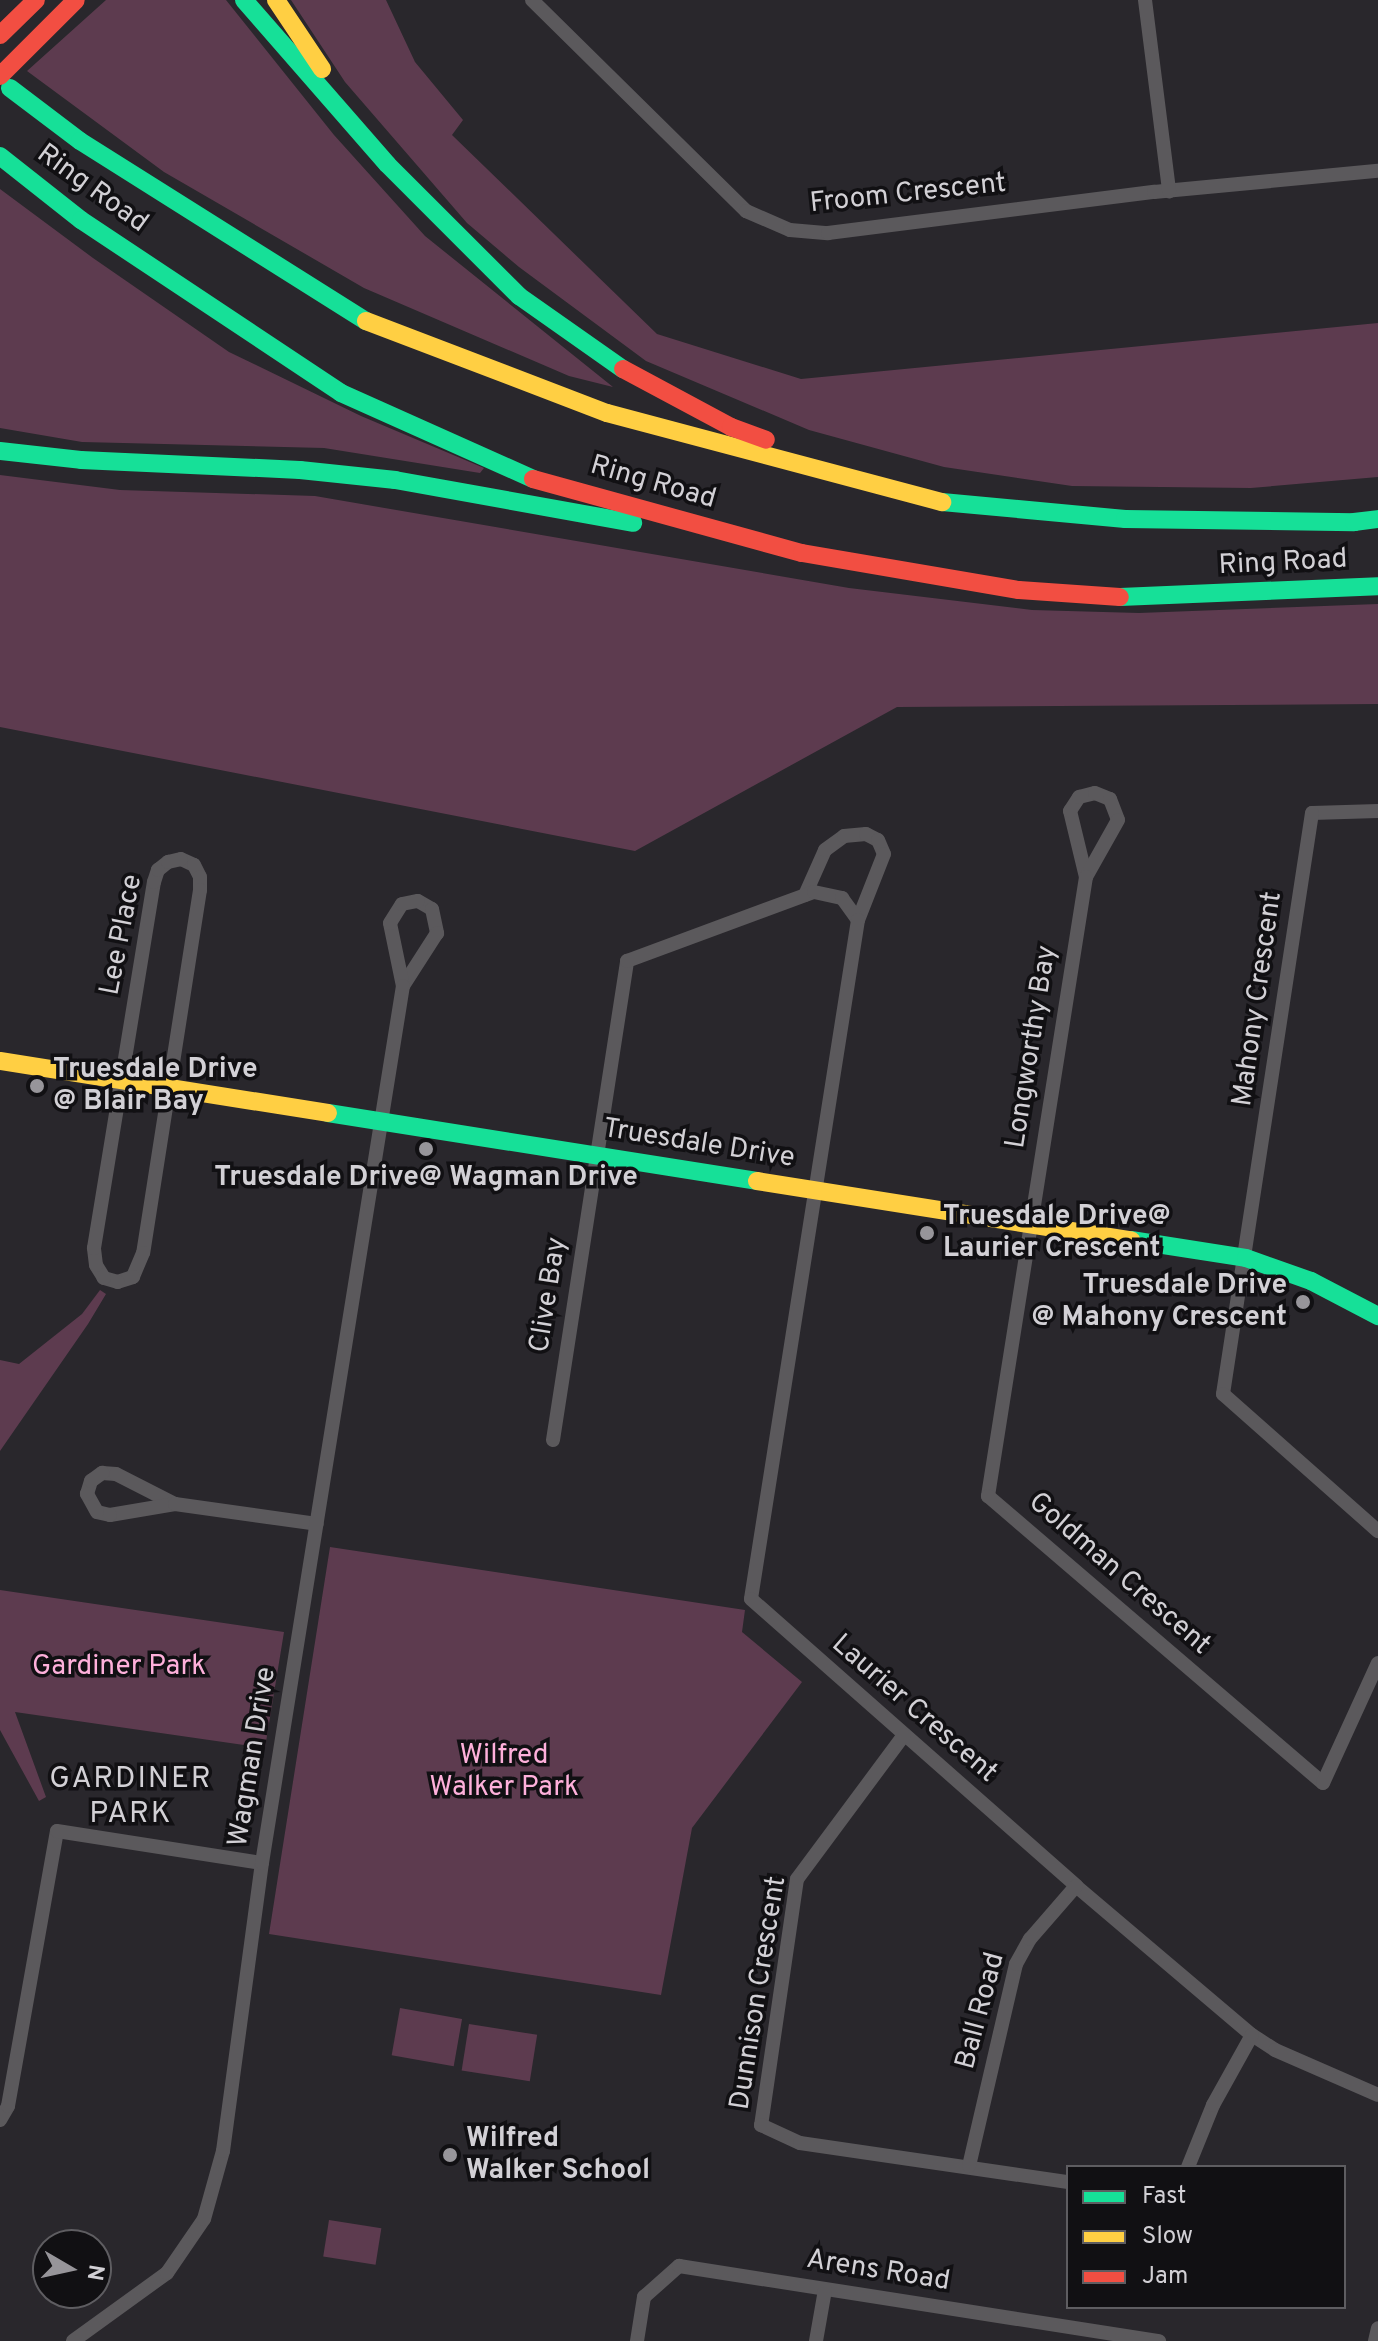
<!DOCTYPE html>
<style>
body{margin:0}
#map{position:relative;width:1378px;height:2341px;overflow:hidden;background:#29272c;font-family:Overpass,sans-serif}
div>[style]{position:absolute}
.green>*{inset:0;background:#5d3b4f;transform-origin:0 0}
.street>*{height:14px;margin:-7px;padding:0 7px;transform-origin:7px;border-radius:7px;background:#5b595c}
.fast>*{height:18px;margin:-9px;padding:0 9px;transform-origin:9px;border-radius:9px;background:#16e098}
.slow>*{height:18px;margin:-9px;padding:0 9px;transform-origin:9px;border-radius:9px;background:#ffcf43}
.jam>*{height:18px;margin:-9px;padding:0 9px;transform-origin:9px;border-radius:9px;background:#f24e42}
.dots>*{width:22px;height:22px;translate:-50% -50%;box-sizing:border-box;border:4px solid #111013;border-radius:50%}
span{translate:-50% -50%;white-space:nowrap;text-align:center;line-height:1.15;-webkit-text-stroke:7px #111013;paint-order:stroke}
.street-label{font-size:28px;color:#d2d0d5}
.poi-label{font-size:28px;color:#d2d0d5;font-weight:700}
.left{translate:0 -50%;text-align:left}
.right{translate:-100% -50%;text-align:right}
.park-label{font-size:28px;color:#feb0db}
.neighbourhood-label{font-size:30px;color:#d2d0d5;letter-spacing:2px}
.legend{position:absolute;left:1066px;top:2165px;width:280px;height:144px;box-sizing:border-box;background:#111013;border:2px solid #5e5d61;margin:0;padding:10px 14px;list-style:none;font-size:24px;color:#d2d0d5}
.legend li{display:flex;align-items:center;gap:16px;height:40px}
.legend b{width:40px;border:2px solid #5e5d61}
.north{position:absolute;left:32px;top:2229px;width:80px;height:80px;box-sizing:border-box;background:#111013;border:2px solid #5e5d61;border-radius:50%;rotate:99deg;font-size:22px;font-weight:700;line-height:32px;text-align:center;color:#d2d0d5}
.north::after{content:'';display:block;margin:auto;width:28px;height:36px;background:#97959a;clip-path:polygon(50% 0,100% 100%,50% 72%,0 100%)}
</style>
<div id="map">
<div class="green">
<i style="clip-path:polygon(106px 0,226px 0,334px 135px,425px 236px,613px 387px,569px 376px,364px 288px,164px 172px,27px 71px)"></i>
<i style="clip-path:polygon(291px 0,386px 0,415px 62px,463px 120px,452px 135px,657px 334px,801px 379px,1378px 323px,1378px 477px,1251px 488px,1072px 486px,944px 467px,809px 430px,646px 361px,519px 267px,467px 223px,345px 82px)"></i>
<i style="clip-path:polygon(0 189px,93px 258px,229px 352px,361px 416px,484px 468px,480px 473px,324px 448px,82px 442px,0 428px)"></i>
<i style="clip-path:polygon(0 475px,120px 490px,315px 496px,849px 588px,1032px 610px,1139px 613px,1378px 604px,1378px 704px,897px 707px,635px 851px,0 727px)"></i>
<i style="clip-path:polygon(100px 1290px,106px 1294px,88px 1324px,0 1451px,0 1360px,19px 1364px,82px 1314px)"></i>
<i style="clip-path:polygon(330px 1547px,745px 1610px,742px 1632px,802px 1682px,692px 1828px,661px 1995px,269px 1934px)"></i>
<i style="clip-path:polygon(0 1590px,284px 1632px,265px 1748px,15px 1712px,46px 1797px,39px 1801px,0 1730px)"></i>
<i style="left:400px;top:2008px;width:63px;height:48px;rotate:10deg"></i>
<i style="left:469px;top:2024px;width:69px;height:47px;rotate:9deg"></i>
<i style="left:329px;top:2220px;width:53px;height:37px;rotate:9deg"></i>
</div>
<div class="street">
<i style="left:532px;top:0;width:301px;rotate:44.6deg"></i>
<i style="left:746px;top:211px;width:48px;rotate:23.4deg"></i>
<i style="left:790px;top:230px;width:38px;rotate:5deg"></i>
<i style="left:828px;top:233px;width:329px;rotate:-7.2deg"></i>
<i style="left:1154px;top:192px;width:225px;rotate:-5.4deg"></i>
<i style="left:1145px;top:0;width:193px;rotate:82.8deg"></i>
<i style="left:1378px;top:811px;width:66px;rotate:178.3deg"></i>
<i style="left:1312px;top:813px;width:588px;rotate:98.71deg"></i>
<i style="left:1223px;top:1394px;width:207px;rotate:41.5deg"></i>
<i style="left:181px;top:859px;width:14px;rotate:25deg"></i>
<i style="left:194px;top:865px;width:13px;rotate:63deg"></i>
<i style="left:200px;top:877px;width:13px;rotate:90deg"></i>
<i style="left:200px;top:890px;width:367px;rotate:98.9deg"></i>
<i style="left:143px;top:1253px;width:26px;rotate:113deg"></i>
<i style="left:133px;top:1277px;width:16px;rotate:162deg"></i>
<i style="left:118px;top:1282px;width:15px;rotate:-164deg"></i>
<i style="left:104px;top:1278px;width:15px;rotate:-122deg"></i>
<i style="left:96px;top:1265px;width:17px;rotate:-97deg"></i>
<i style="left:94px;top:1248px;width:371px;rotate:-80.7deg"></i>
<i style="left:154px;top:882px;width:13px;rotate:-72deg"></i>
<i style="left:158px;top:870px;width:13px;rotate:-39deg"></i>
<i style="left:168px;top:862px;width:13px;rotate:-13deg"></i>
<i style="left:1086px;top:877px;width:68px;rotate:-103.6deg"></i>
<i style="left:1070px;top:811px;width:17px;rotate:-57deg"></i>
<i style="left:1079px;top:797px;width:16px;rotate:-14deg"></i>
<i style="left:1095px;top:793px;width:16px;rotate:22deg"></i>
<i style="left:1110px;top:799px;width:22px;rotate:69deg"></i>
<i style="left:1118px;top:820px;width:65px;rotate:119.3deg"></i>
<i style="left:1086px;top:877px;width:627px;rotate:99deg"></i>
<i style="left:988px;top:1496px;width:441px;rotate:40.6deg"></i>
<i style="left:1323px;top:1783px;width:132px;rotate:-65.4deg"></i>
<i style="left:805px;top:895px;width:49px;rotate:-66deg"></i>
<i style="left:825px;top:850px;width:24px;rotate:-36deg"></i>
<i style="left:844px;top:836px;width:22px;rotate:-5deg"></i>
<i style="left:866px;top:834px;width:13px;rotate:27deg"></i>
<i style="left:878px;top:840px;width:15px;rotate:67deg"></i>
<i style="left:884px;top:854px;width:71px;rotate:111.5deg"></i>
<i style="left:418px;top:901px;width:16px;rotate:30deg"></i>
<i style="left:432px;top:909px;width:25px;rotate:78deg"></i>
<i style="left:437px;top:933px;width:63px;rotate:122.7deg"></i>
<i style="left:403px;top:986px;width:64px;rotate:-101.7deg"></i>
<i style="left:390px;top:923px;width:22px;rotate:-58deg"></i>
<i style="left:402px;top:904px;width:16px;rotate:-11deg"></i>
<i style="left:553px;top:1440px;width:485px;rotate:-81.2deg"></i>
<i style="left:627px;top:961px;width:199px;rotate:-20.3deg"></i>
<i style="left:814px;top:892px;width:29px;rotate:12deg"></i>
<i style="left:842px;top:898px;width:27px;rotate:54deg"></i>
<i style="left:858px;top:920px;width:687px;rotate:98.96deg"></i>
<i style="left:751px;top:1599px;width:434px;rotate:41.4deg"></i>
<i style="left:1076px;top:1886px;width:231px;rotate:40.3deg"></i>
<i style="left:1252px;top:2035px;width:27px;rotate:33deg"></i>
<i style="left:1275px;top:2050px;width:112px;rotate:23.6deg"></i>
<i style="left:102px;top:1473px;width:14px;rotate:4deg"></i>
<i style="left:116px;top:1474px;width:66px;rotate:27deg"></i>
<i style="left:175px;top:1504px;width:66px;rotate:170.4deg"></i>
<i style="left:110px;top:1515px;width:13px;rotate:-167deg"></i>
<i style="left:97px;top:1512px;width:21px;rotate:-119deg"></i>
<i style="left:87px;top:1494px;width:14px;rotate:-73deg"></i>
<i style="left:91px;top:1481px;width:14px;rotate:-36deg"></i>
<i style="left:175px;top:1504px;width:143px;rotate:8deg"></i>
<i style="left:904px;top:1735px;width:179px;rotate:126.6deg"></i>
<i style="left:797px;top:1879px;width:249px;rotate:98.3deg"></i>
<i style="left:761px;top:2125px;width:43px;rotate:24.8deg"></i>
<i style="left:800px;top:2143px;width:271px;rotate:8.3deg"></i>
<i style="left:0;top:2120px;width:16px;rotate:-60deg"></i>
<i style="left:8px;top:2106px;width:279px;rotate:-79.9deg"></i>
<i style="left:57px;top:1831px;width:207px;rotate:8.9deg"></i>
<i style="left:969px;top:2166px;width:207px;rotate:-76.9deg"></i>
<i style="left:1016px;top:1964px;width:29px;rotate:-61deg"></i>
<i style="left:1030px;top:1939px;width:70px;rotate:-49deg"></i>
<i style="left:1188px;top:2167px;width:67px;rotate:-68deg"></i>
<i style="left:1213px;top:2105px;width:80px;rotate:-60.9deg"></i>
<i style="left:73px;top:2341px;width:116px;rotate:-35.9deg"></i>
<i style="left:167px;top:2273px;width:65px;rotate:-55.6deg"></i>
<i style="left:204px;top:2219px;width:71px;rotate:-74.4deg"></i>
<i style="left:223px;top:2151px;width:291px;rotate:-82.3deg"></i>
<i style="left:262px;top:1863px;width:888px;rotate:-80.87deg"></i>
<i style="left:637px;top:2341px;width:45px;rotate:-81deg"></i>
<i style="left:644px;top:2297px;width:47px;rotate:-41.5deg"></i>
<i style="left:679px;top:2266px;width:486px;rotate:8.9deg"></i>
<i style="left:816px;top:2341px;width:52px;rotate:-80deg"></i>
<i style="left:1375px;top:2341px;width:13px;rotate:-77deg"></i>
</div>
<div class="fast">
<i style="left:244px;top:0;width:218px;rotate:48.9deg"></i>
<i style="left:387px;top:164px;width:187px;rotate:45deg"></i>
<i style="left:519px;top:296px;width:127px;rotate:35.1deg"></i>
<i style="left:10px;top:88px;width:88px;rotate:37.1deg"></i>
<i style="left:80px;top:141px;width:338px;rotate:32.2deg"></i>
<i style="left:0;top:156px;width:103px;rotate:38.3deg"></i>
<i style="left:81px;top:220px;width:312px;rotate:33.6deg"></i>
<i style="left:341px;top:393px;width:210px;rotate:24.1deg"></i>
<i style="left:0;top:451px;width:81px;rotate:6.3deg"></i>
<i style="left:81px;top:460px;width:219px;rotate:2.6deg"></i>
<i style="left:300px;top:470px;width:96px;rotate:6deg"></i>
<i style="left:395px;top:480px;width:242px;rotate:10.2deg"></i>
<i style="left:942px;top:502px;width:184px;rotate:5.3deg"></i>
<i style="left:1125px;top:519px;width:229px;rotate:0.8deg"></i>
<i style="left:1354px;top:522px;width:24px;rotate:-7deg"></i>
<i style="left:1120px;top:597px;width:258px;rotate:-2.4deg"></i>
<i style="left:328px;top:1113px;width:434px;rotate:9deg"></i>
<i style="left:1131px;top:1240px;width:116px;rotate:8.9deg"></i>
<i style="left:1246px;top:1258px;width:69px;rotate:19.5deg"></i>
<i style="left:1311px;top:1281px;width:76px;rotate:27.6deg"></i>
</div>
<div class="slow">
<i style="left:276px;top:0;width:83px;rotate:56.3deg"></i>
<i style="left:366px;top:321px;width:258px;rotate:20.9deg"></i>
<i style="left:607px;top:413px;width:347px;rotate:14.9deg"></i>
<i style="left:0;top:1061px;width:332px;rotate:9deg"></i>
<i style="left:757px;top:1181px;width:379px;rotate:9deg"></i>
</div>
<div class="jam">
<i style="left:0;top:35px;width:50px;rotate:-44.2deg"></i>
<i style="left:0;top:76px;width:107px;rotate:-45deg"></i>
<i style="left:623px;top:369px;width:123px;rotate:28.2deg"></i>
<i style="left:731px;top:427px;width:37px;rotate:20deg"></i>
<i style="left:533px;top:479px;width:279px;rotate:15.4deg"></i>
<i style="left:802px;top:553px;width:220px;rotate:9.7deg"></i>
<i style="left:1019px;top:590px;width:101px;rotate:4deg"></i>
</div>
<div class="dots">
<i style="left:37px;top:1086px;background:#97959a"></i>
<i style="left:426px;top:1149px;background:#97959a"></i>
<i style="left:927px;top:1233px;background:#97959a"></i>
<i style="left:1303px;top:1302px;background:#97959a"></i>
<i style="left:450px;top:2155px;background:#97959a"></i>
</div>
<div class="street-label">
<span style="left:92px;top:189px;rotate:36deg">Ring Road</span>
<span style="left:908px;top:194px;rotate:-6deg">Froom Crescent</span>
<span style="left:653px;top:483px;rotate:16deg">Ring Road</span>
<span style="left:1283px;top:563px;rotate:-3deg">Ring Road</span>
<span style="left:122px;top:935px;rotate:-79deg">Lee Place</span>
<span style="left:1258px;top:999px;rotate:-82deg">Mahony Crescent</span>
<span style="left:1032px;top:1047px;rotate:-81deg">Longworthy Bay</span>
<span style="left:699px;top:1144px;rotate:9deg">Truesdale Drive</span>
<span style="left:549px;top:1295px;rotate:-81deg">Clive Bay</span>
<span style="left:1119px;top:1574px;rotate:41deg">Goldman Crescent</span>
<span style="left:914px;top:1709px;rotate:41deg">Laurier Crescent</span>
<span style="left:253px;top:1757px;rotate:-81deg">Wagman Drive</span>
<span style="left:759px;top:1993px;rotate:-81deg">Dunnison Crescent</span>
<span style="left:981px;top:2011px;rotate:-75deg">Ball Road</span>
<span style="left:878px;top:2271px;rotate:9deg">Arens Road</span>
</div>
<div class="poi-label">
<span class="left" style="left:53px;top:1086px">Truesdale Drive<br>@ Blair Bay</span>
<span style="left:426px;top:1178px">Truesdale Drive@ Wagman Drive</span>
<span class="left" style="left:943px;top:1233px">Truesdale Drive@<br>Laurier Crescent</span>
<span class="right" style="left:1287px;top:1302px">Truesdale Drive<br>@ Mahony Crescent</span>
<span class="left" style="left:466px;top:2155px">Wilfred<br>Walker School</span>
</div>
<div class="park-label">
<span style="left:119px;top:1667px">Gardiner Park</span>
<span style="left:504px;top:1772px">Wilfred<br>Walker Park</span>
</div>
<div class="neighbourhood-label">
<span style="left:131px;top:1797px">GARDINER<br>PARK</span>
</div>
<ul class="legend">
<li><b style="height:10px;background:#16e098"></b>Fast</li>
<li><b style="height:10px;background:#ffcf43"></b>Slow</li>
<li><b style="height:10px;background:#f24e42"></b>Jam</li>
</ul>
<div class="north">N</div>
</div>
